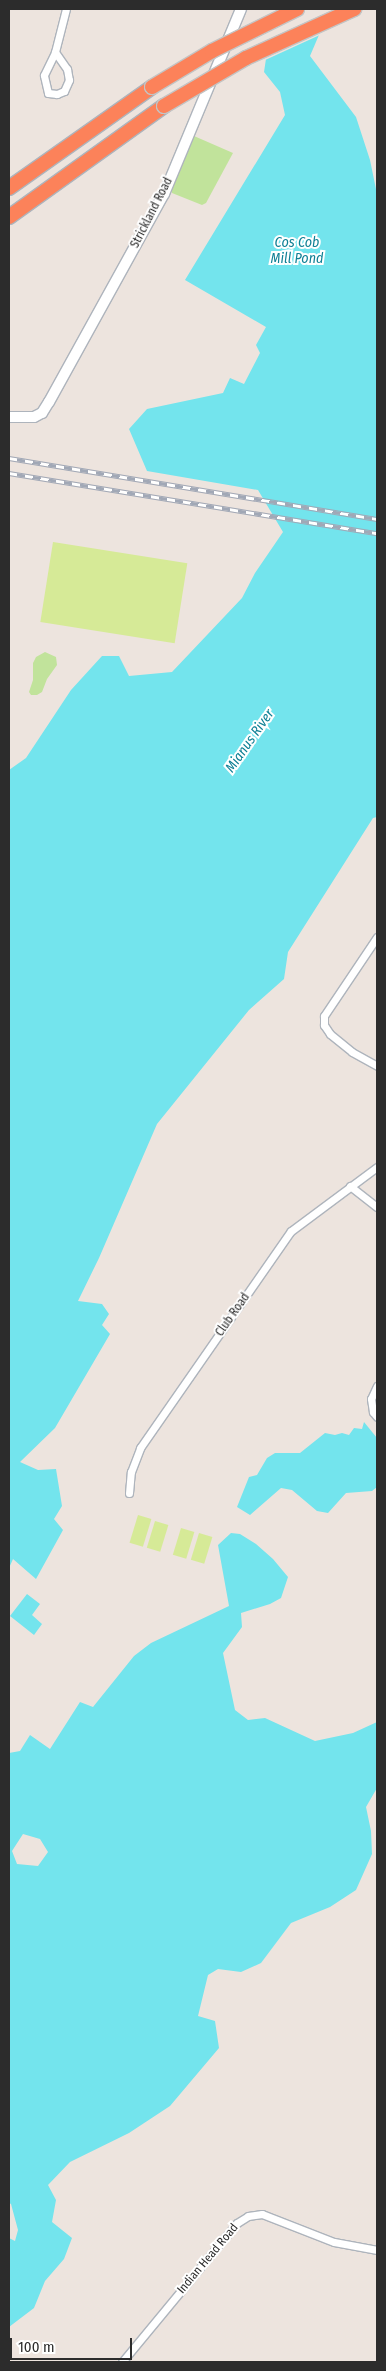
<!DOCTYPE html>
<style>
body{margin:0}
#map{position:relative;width:386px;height:2371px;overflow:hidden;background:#ede4de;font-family:"Fira Sans Condensed",sans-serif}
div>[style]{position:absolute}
.green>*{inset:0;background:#c1e39b}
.pitch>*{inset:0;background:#d6ea97;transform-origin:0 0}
.water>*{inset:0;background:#73e4ed}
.pier>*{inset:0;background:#ede4de}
.roads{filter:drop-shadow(1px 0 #aeb4bc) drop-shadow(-1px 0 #aeb4bc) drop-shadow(0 1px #aeb4bc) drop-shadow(0 -1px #aeb4bc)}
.street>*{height:7px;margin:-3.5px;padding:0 3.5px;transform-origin:3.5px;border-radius:3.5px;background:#fff}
.secondary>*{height:10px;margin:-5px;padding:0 5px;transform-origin:5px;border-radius:5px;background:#fff}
.highway>*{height:14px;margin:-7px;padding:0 7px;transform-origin:7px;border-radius:7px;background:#fc825a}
.rail>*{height:4.5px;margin-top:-2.25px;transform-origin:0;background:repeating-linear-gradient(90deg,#fff 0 8px,#a1a8b6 0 16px);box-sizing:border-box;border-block:1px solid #a1a8b6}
.bridges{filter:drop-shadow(1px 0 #c4c4c4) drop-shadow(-1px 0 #c4c4c4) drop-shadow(0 1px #c4c4c4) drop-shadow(0 -1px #c4c4c4)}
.highway-bridge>*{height:14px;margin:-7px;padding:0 7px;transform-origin:7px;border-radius:7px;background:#fc825a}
span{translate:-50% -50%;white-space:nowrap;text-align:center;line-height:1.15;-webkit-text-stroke:4px #fff;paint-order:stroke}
.street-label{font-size:12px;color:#2c2c2c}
.water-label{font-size:14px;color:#0f8095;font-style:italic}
.frame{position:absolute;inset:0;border:10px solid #2c2c2c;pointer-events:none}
.scale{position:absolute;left:10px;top:2338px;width:122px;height:22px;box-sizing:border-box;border:2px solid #2c2c2c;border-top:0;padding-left:6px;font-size:15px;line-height:18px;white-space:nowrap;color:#2c2c2c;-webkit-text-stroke:4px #fff;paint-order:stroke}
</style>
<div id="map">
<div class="green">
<i style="clip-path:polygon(194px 136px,233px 153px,206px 203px,202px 205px,172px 193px,172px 190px)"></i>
<i style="clip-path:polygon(45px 652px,56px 657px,57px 665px,47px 679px,42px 692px,37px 695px,31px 695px,29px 692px,33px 680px,33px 663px,36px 657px)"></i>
</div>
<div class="pitch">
<i style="left:53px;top:542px;width:136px;height:81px;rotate:9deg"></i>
<i style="left:138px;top:1515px;width:14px;height:29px;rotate:17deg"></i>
<i style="left:155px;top:1521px;width:14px;height:28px;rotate:17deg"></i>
<i style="left:181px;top:1528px;width:14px;height:28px;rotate:17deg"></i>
<i style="left:199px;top:1533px;width:14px;height:28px;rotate:17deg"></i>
</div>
<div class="water">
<i style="clip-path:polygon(330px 9px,310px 56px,356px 117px,370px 160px,377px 194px,377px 817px,373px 818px,288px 952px,284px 979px,249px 1010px,157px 1124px,99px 1258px,78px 1301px,102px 1304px,109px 1314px,102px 1325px,110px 1334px,55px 1428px,20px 1462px,38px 1470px,56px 1469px,62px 1506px,54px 1519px,63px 1530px,36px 1579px,13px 1559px,9px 1568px,9px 770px,26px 758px,71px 690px,102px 656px,119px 656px,129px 676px,172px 672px,242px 598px,255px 573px,283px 532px,258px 490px,147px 471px,129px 429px,147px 409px,223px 393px,230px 378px,244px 384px,260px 353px,256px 345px,266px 327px,185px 280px,285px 115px,280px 92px,264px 72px,272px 19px)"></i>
<i style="clip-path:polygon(364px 1422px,377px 1438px,377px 1487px,372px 1491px,346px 1493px,328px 1513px,317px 1511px,292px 1490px,281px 1488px,250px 1515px,237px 1507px,249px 1477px,257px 1475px,267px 1458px,275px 1453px,300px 1453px,325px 1433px,335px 1435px,342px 1433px,349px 1435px,354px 1428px,362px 1429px)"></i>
<i style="clip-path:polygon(evenodd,231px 1533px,240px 1534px,256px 1544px,273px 1559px,288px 1577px,281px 1598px,270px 1604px,241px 1613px,242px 1627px,223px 1653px,235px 1710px,248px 1720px,265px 1718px,315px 1741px,353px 1733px,377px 1722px,377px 1788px,366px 1807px,371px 1831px,372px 1854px,356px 1890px,330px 1907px,291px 1923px,261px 1963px,241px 1972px,218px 1969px,208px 1975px,198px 2016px,215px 2021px,219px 2048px,170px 2106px,129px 2133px,70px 2162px,48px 2185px,56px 2200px,52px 2222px,72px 2238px,64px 2259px,45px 2281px,34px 2308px,9px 2327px,9px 2238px,15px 2241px,18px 2230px,11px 2204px,9px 2203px,9px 1753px,20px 1751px,30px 1735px,50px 1749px,80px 1702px,93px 1707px,134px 1656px,151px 1643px,229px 1606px,218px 1545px,231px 1533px,23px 1834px,40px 1839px,48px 1852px,38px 1866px,17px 1864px,12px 1851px,23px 1834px)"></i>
<i style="clip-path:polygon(27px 1594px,40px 1604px,32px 1615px,42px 1624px,34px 1635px,10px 1616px)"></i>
</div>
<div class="pier">
<i style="clip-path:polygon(275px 9px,332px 9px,322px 34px,263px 61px,270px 19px)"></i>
</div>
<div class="roads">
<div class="street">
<i style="left:55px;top:52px;width:21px;rotate:55deg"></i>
<i style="left:67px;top:69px;width:11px;rotate:80deg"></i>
<i style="left:69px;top:80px;width:12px;rotate:114deg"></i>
<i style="left:64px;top:91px;width:8px;rotate:157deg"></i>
<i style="left:57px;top:94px;width:9px;rotate:-174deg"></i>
<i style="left:48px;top:93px;width:18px;rotate:-103deg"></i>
<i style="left:44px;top:75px;width:25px;rotate:-64deg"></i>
<i style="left:55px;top:52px;width:44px;rotate:-75.7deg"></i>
<i style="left:377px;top:937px;width:95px;rotate:123.9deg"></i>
<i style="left:324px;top:1016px;width:9px;rotate:90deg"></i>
<i style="left:324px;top:1025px;width:11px;rotate:56deg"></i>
<i style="left:330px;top:1034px;width:28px;rotate:39deg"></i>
<i style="left:352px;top:1052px;width:29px;rotate:29deg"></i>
<i style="left:350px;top:1186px;width:34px;rotate:38deg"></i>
<i style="left:377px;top:1386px;width:14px;rotate:115deg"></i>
<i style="left:371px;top:1399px;width:13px;rotate:81deg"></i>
<i style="left:373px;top:1412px;width:6px;rotate:51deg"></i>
<i style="left:129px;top:1493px;width:21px;rotate:-85deg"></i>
<i style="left:131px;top:1472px;width:26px;rotate:-69deg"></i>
<i style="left:140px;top:1448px;width:264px;rotate:-55.2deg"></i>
<i style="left:291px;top:1231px;width:107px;rotate:-36.7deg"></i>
<i style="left:122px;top:2362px;width:180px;rotate:-50.4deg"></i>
<i style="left:237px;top:2223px;width:13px;rotate:-32deg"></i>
<i style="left:248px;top:2216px;width:14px;rotate:-8deg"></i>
<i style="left:262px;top:2214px;width:77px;rotate:21.3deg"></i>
<i style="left:334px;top:2242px;width:44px;rotate:10.5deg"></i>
</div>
<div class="secondary">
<i style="left:9px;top:417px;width:25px"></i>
<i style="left:34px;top:417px;width:9px;rotate:-27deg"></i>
<i style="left:42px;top:413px;width:13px;rotate:-58deg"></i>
<i style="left:49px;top:402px;width:238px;rotate:-61.1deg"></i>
<i style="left:164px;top:194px;width:200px;rotate:-67.4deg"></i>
</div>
<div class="highway">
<i style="left:9px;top:188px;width:175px;rotate:-35.2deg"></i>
<i style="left:9px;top:217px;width:191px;rotate:-35.6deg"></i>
</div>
</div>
<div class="rail">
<i style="left:9px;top:458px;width:373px;rotate:9.4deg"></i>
<i style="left:9px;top:473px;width:373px;rotate:9.3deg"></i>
</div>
<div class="bridges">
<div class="highway-bridge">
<i style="left:152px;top:87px;width:70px;rotate:-31deg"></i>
<i style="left:212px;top:51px;width:95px;rotate:-26.3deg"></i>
<i style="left:164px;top:106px;width:95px;rotate:-30.3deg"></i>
<i style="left:246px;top:58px;width:119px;rotate:-24.4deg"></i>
</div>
</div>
<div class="street-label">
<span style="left:152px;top:213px;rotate:-63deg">Strickland Road</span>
<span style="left:233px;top:1315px;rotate:-55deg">Club Road</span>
<span style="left:208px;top:2259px;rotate:-50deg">Indian Head Road</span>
</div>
<div class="water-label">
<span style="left:297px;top:251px">Cos Cob<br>Mill Pond</span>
<span style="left:250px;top:741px;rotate:-55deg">Mianus River</span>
</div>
<div class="frame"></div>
<div class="scale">100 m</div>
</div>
